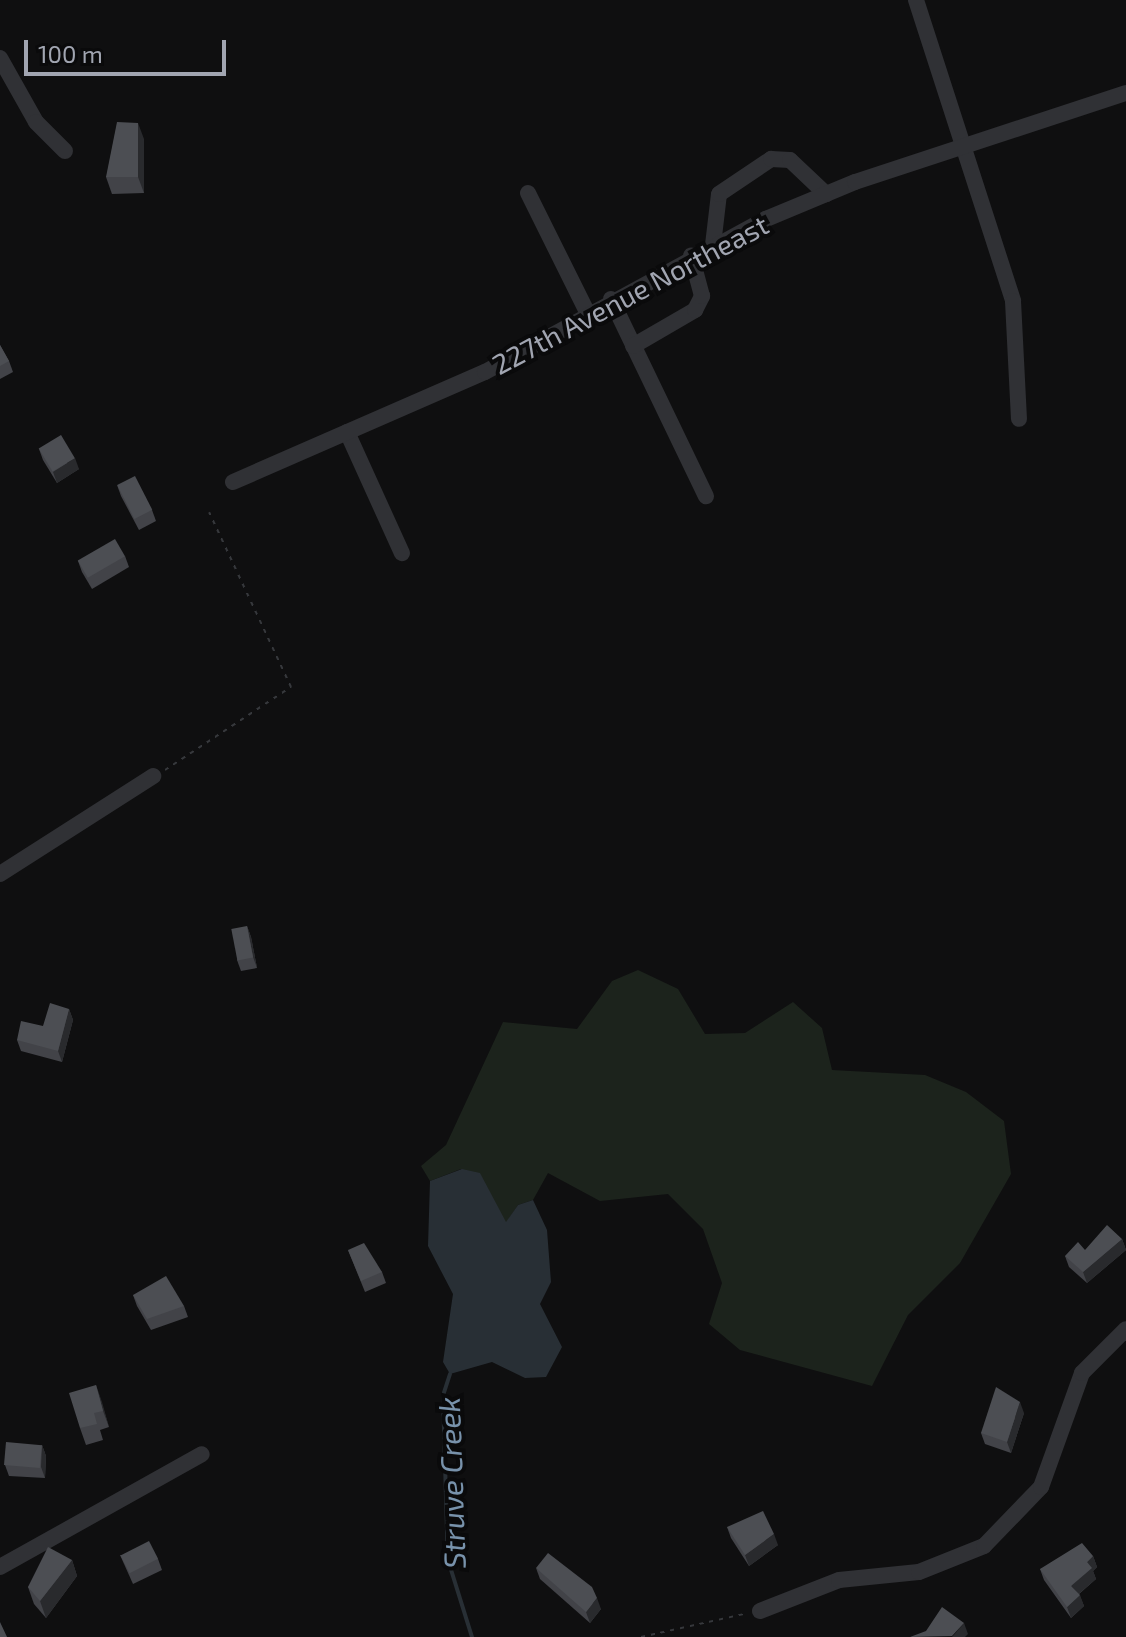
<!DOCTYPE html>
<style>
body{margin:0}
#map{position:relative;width:1126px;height:1637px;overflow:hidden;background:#0f0f10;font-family:"Exo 2",sans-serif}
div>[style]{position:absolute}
.green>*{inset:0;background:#1c231c}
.water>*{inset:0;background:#282f35}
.stream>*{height:4px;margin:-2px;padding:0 2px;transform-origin:2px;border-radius:2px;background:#282f35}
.path>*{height:2px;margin-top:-1px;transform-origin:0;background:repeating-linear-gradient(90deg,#36383c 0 4px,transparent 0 10px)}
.minor>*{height:16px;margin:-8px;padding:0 8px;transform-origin:8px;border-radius:8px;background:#303135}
.wall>*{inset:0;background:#424348}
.shaded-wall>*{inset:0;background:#292a2d}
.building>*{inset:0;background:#4c4e53;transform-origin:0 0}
span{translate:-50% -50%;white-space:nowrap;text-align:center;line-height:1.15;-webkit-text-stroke:8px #0a0a0b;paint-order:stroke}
.street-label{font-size:28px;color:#a1a5b1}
.water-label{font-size:30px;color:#7892ab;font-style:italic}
.scale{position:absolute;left:24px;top:40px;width:202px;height:36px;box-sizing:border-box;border:4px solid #a1a5b1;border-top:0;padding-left:10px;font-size:24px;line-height:28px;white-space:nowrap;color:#a1a5b1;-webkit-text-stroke:6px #0a0a0b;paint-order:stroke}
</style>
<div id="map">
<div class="green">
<i style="clip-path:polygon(638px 970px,678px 989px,705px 1034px,745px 1033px,793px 1002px,822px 1028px,832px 1070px,925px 1075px,966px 1092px,1004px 1121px,1011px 1174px,960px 1263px,908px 1315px,872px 1386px,740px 1350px,709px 1324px,722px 1283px,703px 1229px,668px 1194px,600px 1201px,548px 1173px,533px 1200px,518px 1205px,506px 1223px,461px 1169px,430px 1181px,421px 1166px,446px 1145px,503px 1022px,577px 1029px,612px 981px)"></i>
</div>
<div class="water">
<i style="clip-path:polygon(462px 1169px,480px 1173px,506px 1222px,518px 1205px,533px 1200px,547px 1230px,551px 1282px,540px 1304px,562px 1347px,546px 1377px,525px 1378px,492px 1362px,450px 1374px,443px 1362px,453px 1294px,428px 1246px,430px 1181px)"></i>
</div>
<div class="stream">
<i style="left:450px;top:1374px;width:23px;rotate:108deg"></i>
<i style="left:443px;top:1396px;width:164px;rotate:88.3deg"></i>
<i style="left:448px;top:1560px;width:81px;rotate:72.7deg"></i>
</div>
<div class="path">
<i style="left:165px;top:770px;width:151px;rotate:-33.4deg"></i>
<i style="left:291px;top:687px;width:193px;rotate:-115.1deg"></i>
<i style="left:641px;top:1637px;width:106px;rotate:-12.6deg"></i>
</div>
<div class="minor">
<i style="left:916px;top:0;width:316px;rotate:72.1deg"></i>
<i style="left:1013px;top:301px;width:118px;rotate:87.1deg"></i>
<i style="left:0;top:58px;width:73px;rotate:60.6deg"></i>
<i style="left:36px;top:122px;width:41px;rotate:45deg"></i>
<i style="left:528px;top:193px;width:133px;rotate:63.6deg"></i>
<i style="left:713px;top:245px;width:51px;rotate:-83.3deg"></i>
<i style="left:719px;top:194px;width:63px;rotate:-33.9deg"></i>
<i style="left:771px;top:159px;width:19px;rotate:3deg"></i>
<i style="left:790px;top:160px;width:50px;rotate:43.4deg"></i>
<i style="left:611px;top:299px;width:219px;rotate:64.3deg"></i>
<i style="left:633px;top:346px;width:72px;rotate:-30.1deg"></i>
<i style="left:695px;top:310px;width:16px;rotate:-63deg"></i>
<i style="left:702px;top:296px;width:42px;rotate:-105deg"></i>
<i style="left:347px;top:432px;width:133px;rotate:65.6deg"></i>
<i style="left:233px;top:482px;width:275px;rotate:-23.6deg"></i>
<i style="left:485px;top:372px;width:320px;rotate:-28.6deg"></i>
<i style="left:766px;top:219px;width:96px;rotate:-22.6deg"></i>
<i style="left:855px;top:182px;width:285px;rotate:-18.2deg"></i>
<i style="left:0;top:874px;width:182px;rotate:-32.6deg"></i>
<i style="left:0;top:1567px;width:231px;rotate:-29.2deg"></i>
<i style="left:760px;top:1611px;width:85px;rotate:-21.4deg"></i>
<i style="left:839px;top:1580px;width:80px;rotate:-5.7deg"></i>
<i style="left:919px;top:1572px;width:70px;rotate:-21.8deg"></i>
<i style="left:984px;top:1546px;width:82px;rotate:-46deg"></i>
<i style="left:1041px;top:1487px;width:121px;rotate:-70.2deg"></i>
<i style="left:1082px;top:1373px;width:62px;rotate:-45deg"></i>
</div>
<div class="wall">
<i style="clip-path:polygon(144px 139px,144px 193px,112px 194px,106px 177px)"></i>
<i style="clip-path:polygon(0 345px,9px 361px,13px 372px,0 379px)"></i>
<i style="clip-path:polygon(39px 449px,79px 469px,57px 483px,43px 460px)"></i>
<i style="clip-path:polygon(117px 485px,152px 510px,156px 521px,139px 530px,121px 496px)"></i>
<i style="clip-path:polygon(125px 556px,129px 567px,92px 589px,82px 572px,78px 561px)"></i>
<i style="clip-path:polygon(247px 926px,251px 937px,257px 968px,241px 971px,237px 960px)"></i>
<i style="clip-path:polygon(69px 1009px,73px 1020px,62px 1062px,21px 1051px,17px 1040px,43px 1026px)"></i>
<i style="clip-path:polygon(1122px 1239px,1126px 1250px,1087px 1283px,1069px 1267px,1065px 1256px)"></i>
<i style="clip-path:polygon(348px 1250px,382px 1272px,386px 1283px,365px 1292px)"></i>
<i style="clip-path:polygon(133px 1295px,184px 1306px,188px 1317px,151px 1330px,137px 1306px)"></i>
<i style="clip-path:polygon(96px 1385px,109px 1427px,100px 1430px,103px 1440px,86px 1445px,80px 1428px)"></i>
<i style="clip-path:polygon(1024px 1413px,1011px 1453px,985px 1444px,981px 1433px)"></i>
<i style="clip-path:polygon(42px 1445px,46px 1456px,45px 1478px,9px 1476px,5px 1465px)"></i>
<i style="clip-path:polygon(727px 1527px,778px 1545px,749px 1566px,731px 1538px)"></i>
<i style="clip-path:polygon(120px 1555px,158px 1559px,162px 1570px,133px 1584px)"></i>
<i style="clip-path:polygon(1093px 1556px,1097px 1567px,1093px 1571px,1096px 1579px,1079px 1594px,1084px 1606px,1071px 1618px,1044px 1580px,1040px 1569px)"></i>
<i style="clip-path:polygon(72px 1560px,77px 1576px,46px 1618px,34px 1604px,28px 1587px)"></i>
<i style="clip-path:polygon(536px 1568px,601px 1609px,590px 1623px,540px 1579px)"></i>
</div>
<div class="shaded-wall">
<i style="clip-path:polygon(138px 123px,144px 139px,144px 193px,138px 177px)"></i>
<i style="clip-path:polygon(75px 458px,79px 469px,57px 483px,53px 472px)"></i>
<i style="clip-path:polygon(247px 926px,251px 937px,257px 968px,253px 957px)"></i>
<i style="clip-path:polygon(69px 1009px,73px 1020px,62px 1062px,58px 1051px)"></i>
<i style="clip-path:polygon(1122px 1239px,1126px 1250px,1087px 1283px,1083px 1272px)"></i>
<i style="clip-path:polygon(96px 1385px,102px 1402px,109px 1427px,103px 1411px)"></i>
<i style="clip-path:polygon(1020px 1402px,1024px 1413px,1011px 1453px,1007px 1442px)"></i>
<i style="clip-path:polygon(42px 1445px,46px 1456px,45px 1478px,41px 1467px)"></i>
<i style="clip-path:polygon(774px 1534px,778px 1545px,749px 1566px,745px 1555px)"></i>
<i style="clip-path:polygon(1093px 1556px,1097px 1567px,1093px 1571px,1096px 1579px,1075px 1597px,1071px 1586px,1087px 1562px)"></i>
<i style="clip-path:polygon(72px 1560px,77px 1576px,46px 1618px,40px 1601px)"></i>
<i style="clip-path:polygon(1080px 1595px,1084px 1606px,1071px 1618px,1067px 1607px)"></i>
<i style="clip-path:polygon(597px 1598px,601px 1609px,590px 1623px,586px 1612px)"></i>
<i style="clip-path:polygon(964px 1623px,968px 1634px,965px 1637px,952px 1637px)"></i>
</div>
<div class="building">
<i style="clip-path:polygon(117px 122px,138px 123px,138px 177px,106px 177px)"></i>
<i style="clip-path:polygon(0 345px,9px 361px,0 366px)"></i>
<i style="left:61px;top:435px;width:27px;height:26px;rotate:59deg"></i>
<i style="left:135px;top:476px;width:38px;height:20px;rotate:63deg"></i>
<i style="left:115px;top:539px;width:20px;height:43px;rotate:60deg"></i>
<i style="left:247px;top:926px;width:32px;height:16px;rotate:79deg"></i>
<i style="clip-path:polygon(50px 1003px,69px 1009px,58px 1051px,17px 1040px,21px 1021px,43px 1026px)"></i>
<i style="clip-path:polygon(1107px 1225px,1122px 1239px,1083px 1272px,1065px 1256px,1078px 1242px,1085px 1250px)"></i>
<i style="clip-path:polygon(364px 1243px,382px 1272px,361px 1281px,348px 1250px)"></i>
<i style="clip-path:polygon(166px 1276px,184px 1306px,147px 1319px,133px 1295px)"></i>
<i style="clip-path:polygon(96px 1385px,103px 1411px,94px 1413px,97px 1424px,80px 1428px,69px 1393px)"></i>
<i style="clip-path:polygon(996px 1387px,1020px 1402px,1007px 1442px,981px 1433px)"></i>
<i style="left:6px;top:1442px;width:36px;height:23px;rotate:5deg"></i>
<i style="clip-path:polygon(763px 1511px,774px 1534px,745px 1555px,727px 1527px)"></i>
<i style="left:149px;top:1541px;width:20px;height:32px;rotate:63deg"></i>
<i style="clip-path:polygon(1082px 1543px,1093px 1556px,1087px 1562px,1092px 1568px,1071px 1586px,1080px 1595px,1067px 1607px,1040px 1569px)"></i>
<i style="clip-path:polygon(48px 1547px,72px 1560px,40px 1601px,28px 1587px)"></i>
<i style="clip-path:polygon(548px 1553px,592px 1587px,597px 1598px,586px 1612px,536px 1568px)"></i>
<i style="clip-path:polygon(942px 1607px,964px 1623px,952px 1636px,910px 1637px,926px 1631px)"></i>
<i style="clip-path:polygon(0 1622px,7px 1637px,0 1637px)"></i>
</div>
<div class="street-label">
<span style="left:630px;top:294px;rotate:-28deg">227th Avenue Northeast</span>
</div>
<div class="water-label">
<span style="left:451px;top:1483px;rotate:-92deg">Struve Creek</span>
</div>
<div class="scale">100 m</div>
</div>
